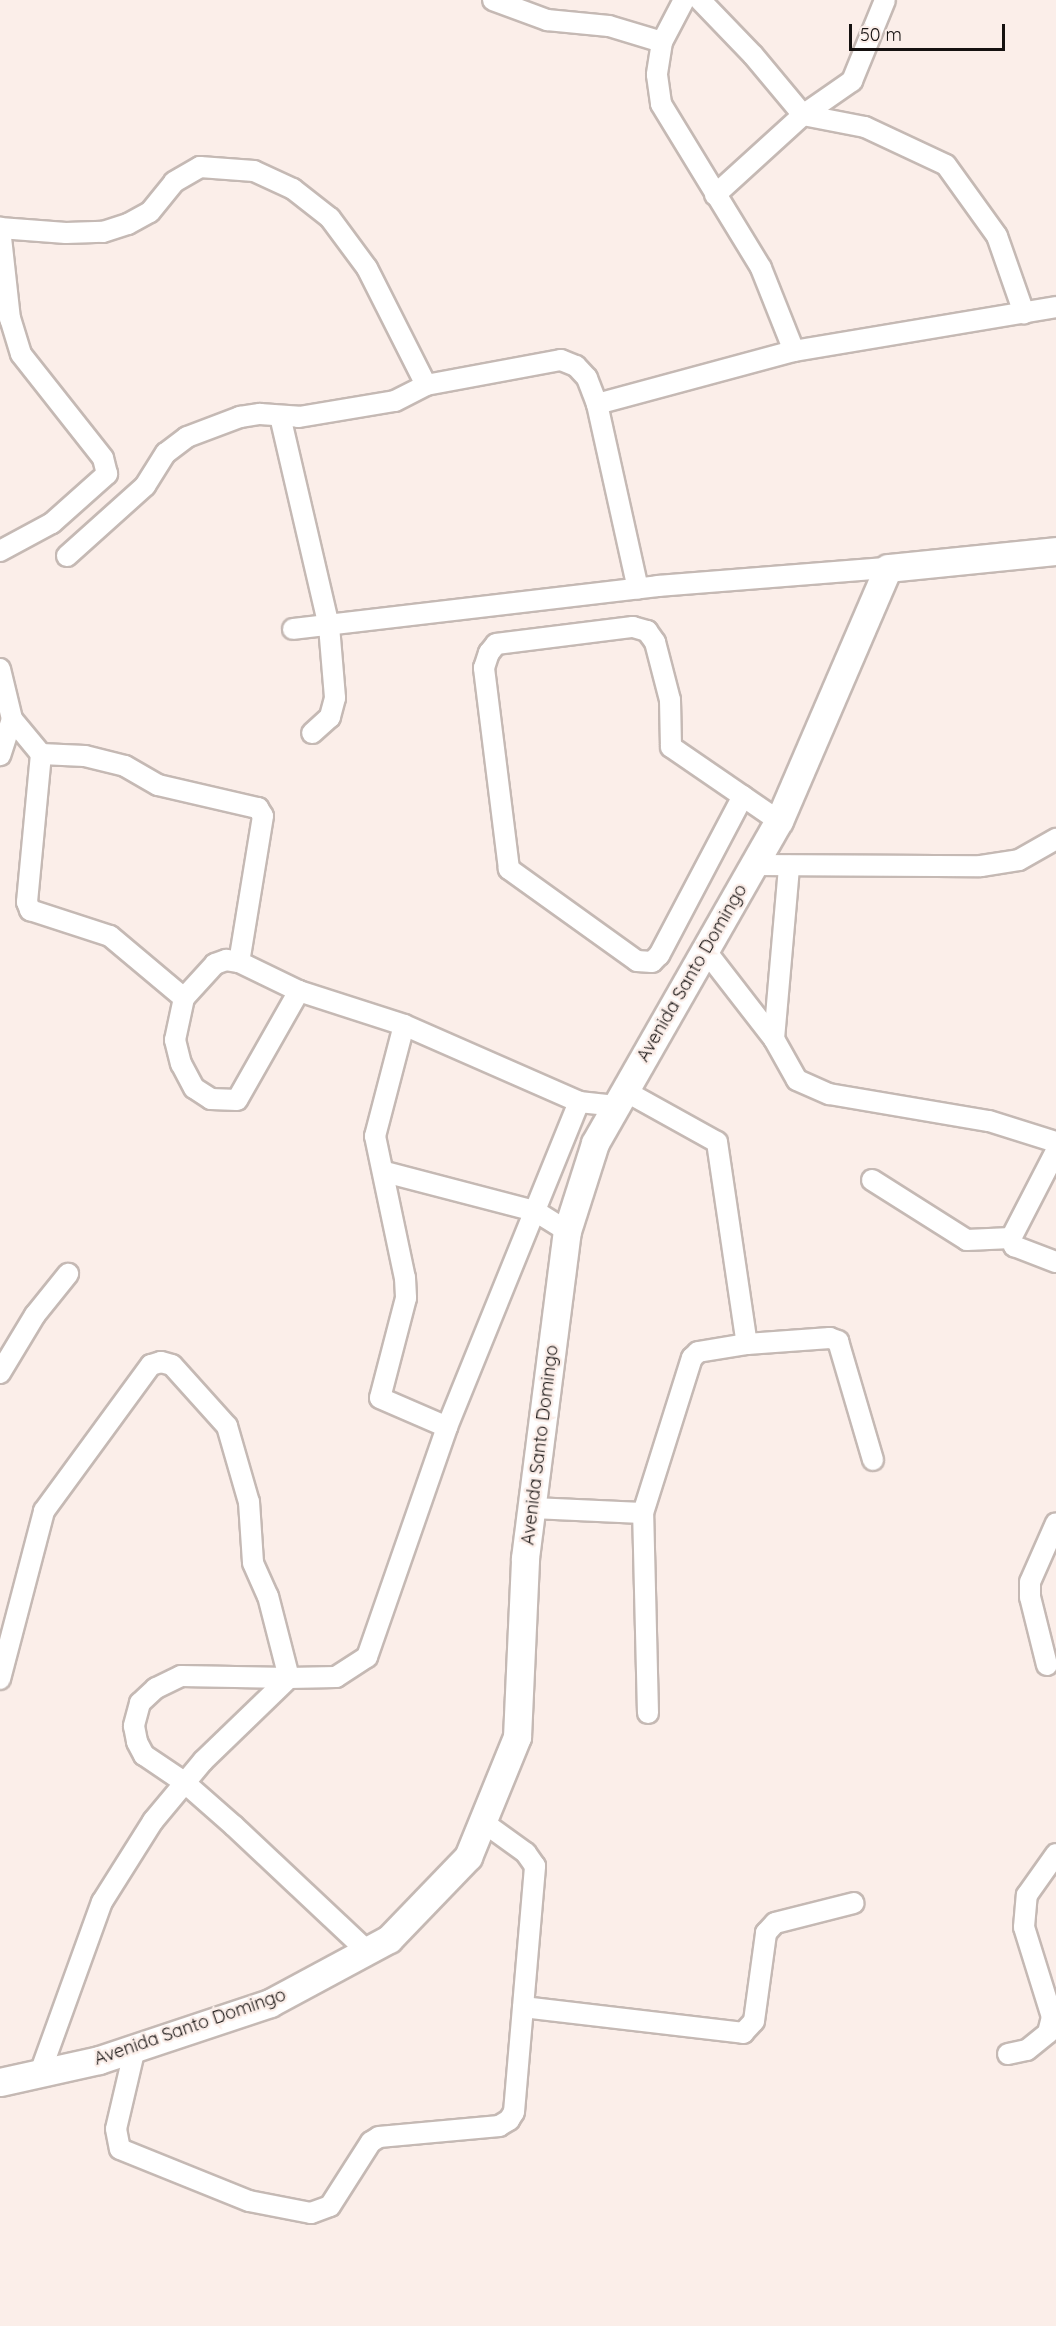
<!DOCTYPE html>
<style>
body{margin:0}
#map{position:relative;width:1056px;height:2326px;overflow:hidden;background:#fbeee9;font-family:Quicksand,sans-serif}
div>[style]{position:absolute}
.roads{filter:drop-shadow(2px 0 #c5b9b4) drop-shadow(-2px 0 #c5b9b4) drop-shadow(0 2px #c5b9b4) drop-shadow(0 -2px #c5b9b4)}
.street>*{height:20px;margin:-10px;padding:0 10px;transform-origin:10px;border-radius:10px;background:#fff}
.secondary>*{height:27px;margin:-13.5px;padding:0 13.5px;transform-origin:13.5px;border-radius:13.5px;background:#fff}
span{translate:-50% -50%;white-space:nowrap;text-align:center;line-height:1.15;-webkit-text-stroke:5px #fbeee9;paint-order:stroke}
.street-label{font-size:18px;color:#151110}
.scale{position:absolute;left:849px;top:24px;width:156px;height:27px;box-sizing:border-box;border:3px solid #151110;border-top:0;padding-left:8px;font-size:18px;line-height:21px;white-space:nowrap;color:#151110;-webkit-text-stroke:4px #fbeee9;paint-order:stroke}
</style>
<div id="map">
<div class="roads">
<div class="street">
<i style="left:493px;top:0;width:58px;rotate:20.3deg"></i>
<i style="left:547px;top:20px;width:62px;rotate:5.5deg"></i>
<i style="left:609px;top:26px;width:55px;rotate:16.8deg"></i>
<i style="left:684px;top:0;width:47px;rotate:117.6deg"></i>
<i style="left:662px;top:42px;width:33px;rotate:99deg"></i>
<i style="left:657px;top:75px;width:29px;rotate:82deg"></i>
<i style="left:661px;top:104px;width:192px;rotate:58.6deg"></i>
<i style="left:761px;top:268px;width:89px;rotate:68.3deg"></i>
<i style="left:700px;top:0;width:76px;rotate:46.1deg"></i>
<i style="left:753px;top:55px;width:78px;rotate:50.2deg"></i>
<i style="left:803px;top:115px;width:63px;rotate:11deg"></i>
<i style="left:865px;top:127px;width:89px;rotate:25.1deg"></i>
<i style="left:946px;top:165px;width:87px;rotate:54.3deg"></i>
<i style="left:997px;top:236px;width:82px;rotate:70.7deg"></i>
<i style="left:715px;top:195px;width:119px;rotate:-42.3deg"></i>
<i style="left:803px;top:115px;width:60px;rotate:-34.8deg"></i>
<i style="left:852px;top:81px;width:87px;rotate:-67.8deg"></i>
<i style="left:0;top:228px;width:66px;rotate:4.3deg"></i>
<i style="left:66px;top:233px;width:37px;rotate:-2deg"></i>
<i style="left:103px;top:232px;width:26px;rotate:-18deg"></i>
<i style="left:128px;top:224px;width:25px;rotate:-29deg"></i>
<i style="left:150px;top:212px;width:38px;rotate:-51deg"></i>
<i style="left:174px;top:182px;width:30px;rotate:-30deg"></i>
<i style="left:200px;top:167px;width:54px;rotate:4.2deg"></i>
<i style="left:254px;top:171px;width:43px;rotate:24.8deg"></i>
<i style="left:293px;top:189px;width:47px;rotate:38.1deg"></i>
<i style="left:330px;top:218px;width:62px;rotate:53.5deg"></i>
<i style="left:367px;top:268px;width:131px;rotate:63.2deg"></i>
<i style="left:426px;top:385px;width:137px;rotate:-10.5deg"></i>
<i style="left:561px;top:360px;width:16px;rotate:22deg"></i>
<i style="left:576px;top:366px;width:16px;rotate:47deg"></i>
<i style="left:587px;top:378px;width:28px;rotate:69deg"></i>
<i style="left:597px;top:404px;width:189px;rotate:77.5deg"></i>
<i style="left:597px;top:404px;width:204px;rotate:-15.1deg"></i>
<i style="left:794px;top:351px;width:266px;rotate:-9.5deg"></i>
<i style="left:280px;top:416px;width:216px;rotate:76.9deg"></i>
<i style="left:329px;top:626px;width:72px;rotate:85.2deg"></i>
<i style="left:335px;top:698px;width:20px;rotate:105deg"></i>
<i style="left:330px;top:717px;width:24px;rotate:138deg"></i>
<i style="left:0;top:551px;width:59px;rotate:-28.3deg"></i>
<i style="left:52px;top:523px;width:74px;rotate:-41.7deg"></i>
<i style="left:107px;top:474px;width:16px;rotate:-104deg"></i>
<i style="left:103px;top:458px;width:132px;rotate:-128.3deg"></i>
<i style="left:21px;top:354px;width:37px;rotate:-107deg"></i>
<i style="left:10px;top:319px;width:92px;rotate:-96.3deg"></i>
<i style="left:67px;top:556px;width:105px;rotate:-41.9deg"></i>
<i style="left:145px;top:486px;width:39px;rotate:-58deg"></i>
<i style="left:166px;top:453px;width:26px;rotate:-37deg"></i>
<i style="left:187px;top:437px;width:57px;rotate:-20.7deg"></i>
<i style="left:240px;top:417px;width:20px;rotate:-9deg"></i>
<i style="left:260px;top:414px;width:39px;rotate:4deg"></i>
<i style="left:299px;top:417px;width:97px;rotate:-9.5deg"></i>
<i style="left:395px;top:401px;width:35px;rotate:-27deg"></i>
<i style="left:293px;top:629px;width:368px;rotate:-6.7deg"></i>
<i style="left:658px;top:586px;width:231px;rotate:-4.5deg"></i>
<i style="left:0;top:669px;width:51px;rotate:76.5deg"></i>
<i style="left:12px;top:719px;width:38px;rotate:108deg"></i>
<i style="left:12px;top:719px;width:45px;rotate:50.4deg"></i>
<i style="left:41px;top:754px;width:149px;rotate:95.4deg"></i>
<i style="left:27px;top:902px;width:9px;rotate:69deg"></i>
<i style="left:30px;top:910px;width:84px;rotate:18deg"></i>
<i style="left:110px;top:936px;width:97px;rotate:40deg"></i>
<i style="left:41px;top:754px;width:44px;rotate:2.6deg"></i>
<i style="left:85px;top:756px;width:41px;rotate:14deg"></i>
<i style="left:125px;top:766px;width:38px;rotate:30deg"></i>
<i style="left:158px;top:785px;width:103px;rotate:13deg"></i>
<i style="left:258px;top:808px;width:9px;rotate:58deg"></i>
<i style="left:263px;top:816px;width:148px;rotate:99.3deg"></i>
<i style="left:743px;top:796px;width:180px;rotate:117.8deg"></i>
<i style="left:659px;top:955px;width:10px;rotate:135deg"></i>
<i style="left:652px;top:962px;width:15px;rotate:-176deg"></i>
<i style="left:637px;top:961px;width:158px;rotate:-144.3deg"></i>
<i style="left:509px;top:869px;width:203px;rotate:-97.1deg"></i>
<i style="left:484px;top:668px;width:16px;rotate:-72deg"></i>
<i style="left:489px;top:653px;width:11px;rotate:-52deg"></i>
<i style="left:496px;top:644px;width:138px;rotate:-7.1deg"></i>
<i style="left:633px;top:627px;width:15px;rotate:16deg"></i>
<i style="left:647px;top:631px;width:14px;rotate:54deg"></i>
<i style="left:655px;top:642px;width:60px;rotate:75.5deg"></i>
<i style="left:670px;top:700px;width:47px;rotate:88.8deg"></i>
<i style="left:671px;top:747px;width:131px;rotate:34.4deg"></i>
<i style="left:754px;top:865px;width:227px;rotate:0.3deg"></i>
<i style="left:981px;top:866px;width:38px;rotate:-9deg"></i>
<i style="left:1019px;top:860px;width:43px;rotate:-29.6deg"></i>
<i style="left:705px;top:950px;width:113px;rotate:52.2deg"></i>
<i style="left:774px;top:1039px;width:47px;rotate:60.7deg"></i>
<i style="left:797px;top:1080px;width:35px;rotate:24deg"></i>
<i style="left:829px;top:1094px;width:162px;rotate:9.6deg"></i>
<i style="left:989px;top:1121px;width:70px;rotate:17.4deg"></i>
<i style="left:299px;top:991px;width:125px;rotate:119.6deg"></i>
<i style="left:237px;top:1100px;width:26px;rotate:-178deg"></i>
<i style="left:211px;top:1099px;width:20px;rotate:-147deg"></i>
<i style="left:194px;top:1088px;width:27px;rotate:-118deg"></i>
<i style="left:181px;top:1064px;width:25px;rotate:-104deg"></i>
<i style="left:175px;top:1040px;width:43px;rotate:-77.9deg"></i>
<i style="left:184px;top:998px;width:46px;rotate:-47.6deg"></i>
<i style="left:215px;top:964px;width:12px;rotate:-20deg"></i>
<i style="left:226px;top:960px;width:13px;rotate:9deg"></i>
<i style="left:239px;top:962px;width:67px;rotate:25.8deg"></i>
<i style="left:299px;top:991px;width:110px;rotate:17.9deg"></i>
<i style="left:404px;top:1025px;width:191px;rotate:23.7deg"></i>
<i style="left:579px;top:1102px;width:37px;rotate:6deg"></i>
<i style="left:404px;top:1025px;width:115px;rotate:104.6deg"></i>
<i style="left:375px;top:1136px;width:145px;rotate:78.1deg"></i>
<i style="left:405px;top:1278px;width:20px;rotate:87deg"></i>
<i style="left:406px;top:1298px;width:103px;rotate:104.6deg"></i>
<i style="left:380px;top:1398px;width:73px;rotate:23.4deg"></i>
<i style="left:774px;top:1039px;width:174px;rotate:-85deg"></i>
<i style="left:625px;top:1091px;width:105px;rotate:29deg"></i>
<i style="left:717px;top:1142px;width:204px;rotate:81.6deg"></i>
<i style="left:1056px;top:1151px;width:98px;rotate:117.3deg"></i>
<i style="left:1011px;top:1238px;width:9px;rotate:69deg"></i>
<i style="left:1014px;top:1246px;width:45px;rotate:20.9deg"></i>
<i style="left:385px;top:1172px;width:155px;rotate:14.6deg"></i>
<i style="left:535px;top:1211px;width:38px;rotate:32deg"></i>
<i style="left:872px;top:1180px;width:112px;rotate:32.3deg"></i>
<i style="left:967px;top:1240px;width:44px;rotate:-2.6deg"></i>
<i style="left:0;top:1373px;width:68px;rotate:-58.9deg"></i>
<i style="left:35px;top:1315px;width:53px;rotate:-51.2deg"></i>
<i style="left:532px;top:1508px;width:111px;rotate:2.6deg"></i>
<i style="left:1047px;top:1665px;width:70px;rotate:-104deg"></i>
<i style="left:1030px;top:1597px;width:15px;rotate:-90deg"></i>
<i style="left:1030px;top:1582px;width:64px;rotate:-66.2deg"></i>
<i style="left:0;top:1679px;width:174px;rotate:-75.3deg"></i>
<i style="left:44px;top:1511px;width:181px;rotate:-53.8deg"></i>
<i style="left:151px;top:1365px;width:10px;rotate:-17deg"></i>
<i style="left:161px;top:1362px;width:11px;rotate:15deg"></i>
<i style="left:172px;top:1365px;width:82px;rotate:48deg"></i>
<i style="left:227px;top:1426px;width:79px;rotate:73.9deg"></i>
<i style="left:249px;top:1502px;width:61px;rotate:86.2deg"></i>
<i style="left:253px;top:1563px;width:36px;rotate:66deg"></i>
<i style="left:268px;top:1596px;width:85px;rotate:75.6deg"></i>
<i style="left:289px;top:1678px;width:108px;rotate:-178.9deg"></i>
<i style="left:181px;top:1676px;width:28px;rotate:154deg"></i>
<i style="left:156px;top:1688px;width:22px;rotate:137deg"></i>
<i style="left:140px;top:1703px;width:24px;rotate:105deg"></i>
<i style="left:134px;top:1726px;width:16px;rotate:79deg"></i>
<i style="left:137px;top:1742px;width:15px;rotate:62deg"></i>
<i style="left:144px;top:1755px;width:48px;rotate:34deg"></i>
<i style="left:184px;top:1782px;width:67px;rotate:41.3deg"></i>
<i style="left:234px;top:1826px;width:183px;rotate:43.2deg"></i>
<i style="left:648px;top:1713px;width:200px;rotate:-91.4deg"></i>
<i style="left:643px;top:1513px;width:163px;rotate:-72.5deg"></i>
<i style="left:692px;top:1358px;width:8px;rotate:-45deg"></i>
<i style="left:698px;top:1352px;width:50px;rotate:-9.3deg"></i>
<i style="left:747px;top:1344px;width:83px;rotate:-4.1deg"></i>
<i style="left:830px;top:1338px;width:9px;rotate:21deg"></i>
<i style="left:838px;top:1341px;width:124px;rotate:73.6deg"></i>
<i style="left:523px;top:2007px;width:222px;rotate:6.7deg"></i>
<i style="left:743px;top:2033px;width:16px;rotate:-47deg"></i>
<i style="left:754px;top:2021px;width:89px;rotate:-82.2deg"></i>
<i style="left:766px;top:1933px;width:13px;rotate:-48deg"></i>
<i style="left:775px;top:1923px;width:81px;rotate:-14.2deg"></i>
<i style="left:135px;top:2048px;width:83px;rotate:103.2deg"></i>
<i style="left:116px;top:2129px;width:20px;rotate:79deg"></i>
<i style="left:120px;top:2149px;width:139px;rotate:22deg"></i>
<i style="left:249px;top:2201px;width:63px;rotate:11deg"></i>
<i style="left:311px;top:2213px;width:20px;rotate:-20deg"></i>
<i style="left:330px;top:2206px;width:76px;rotate:-57.4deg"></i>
<i style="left:371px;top:2142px;width:9px;rotate:-32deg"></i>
<i style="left:379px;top:2137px;width:121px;rotate:-5.2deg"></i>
<i style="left:499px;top:2126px;width:12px;rotate:-31deg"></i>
<i style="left:509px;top:2120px;width:9px;rotate:-58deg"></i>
<i style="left:514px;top:2112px;width:247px;rotate:-85.1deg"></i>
<i style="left:535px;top:1866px;width:16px;rotate:-125deg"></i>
<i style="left:526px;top:1853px;width:53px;rotate:-144.2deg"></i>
<i style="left:1008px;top:2054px;width:19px;rotate:-12deg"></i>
<i style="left:1027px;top:2050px;width:27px;rotate:-39deg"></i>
<i style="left:1048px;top:2033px;width:16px;rotate:-76deg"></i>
<i style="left:1052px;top:2017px;width:94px;rotate:-107.3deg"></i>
<i style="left:1024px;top:1927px;width:32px;rotate:-85deg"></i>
<i style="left:1027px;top:1895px;width:50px;rotate:-54.7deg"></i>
<i style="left:40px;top:2073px;width:182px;rotate:-70.1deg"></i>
<i style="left:102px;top:1902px;width:96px;rotate:-57.8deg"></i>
<i style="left:153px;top:1821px;width:78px;rotate:-50.2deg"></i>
<i style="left:203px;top:1761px;width:120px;rotate:-44deg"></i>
<i style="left:289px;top:1678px;width:47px;rotate:-1.2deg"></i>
<i style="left:336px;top:1677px;width:37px;rotate:-33deg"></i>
<i style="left:367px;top:1657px;width:244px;rotate:-70.8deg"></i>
<i style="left:447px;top:1427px;width:351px;rotate:-67.9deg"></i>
</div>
<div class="secondary">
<i style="left:0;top:2082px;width:101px;rotate:-12.5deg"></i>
<i style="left:99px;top:2060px;width:180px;rotate:-18.4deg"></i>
<i style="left:270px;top:2003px;width:135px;rotate:-28.3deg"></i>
<i style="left:389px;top:1939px;width:114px;rotate:-46.1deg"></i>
<i style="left:468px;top:1857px;width:130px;rotate:-67.8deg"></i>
<i style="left:517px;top:1737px;width:179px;rotate:-87.4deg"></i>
<i style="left:525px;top:1558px;width:330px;rotate:-82.7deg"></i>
<i style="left:567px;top:1231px;width:92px;rotate:-72.3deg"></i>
<i style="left:595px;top:1143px;width:371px;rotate:-60.3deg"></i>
<i style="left:779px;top:821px;width:275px;rotate:-66.7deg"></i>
<i style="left:888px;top:568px;width:169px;rotate:-5.8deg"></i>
</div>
</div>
<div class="street-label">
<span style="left:692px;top:973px;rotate:-60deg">Avenida Santo Domingo</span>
<span style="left:540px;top:1445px;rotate:-83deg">Avenida Santo Domingo</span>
<span style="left:190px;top:2027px;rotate:-19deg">Avenida Santo Domingo</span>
</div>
<div class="scale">50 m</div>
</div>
